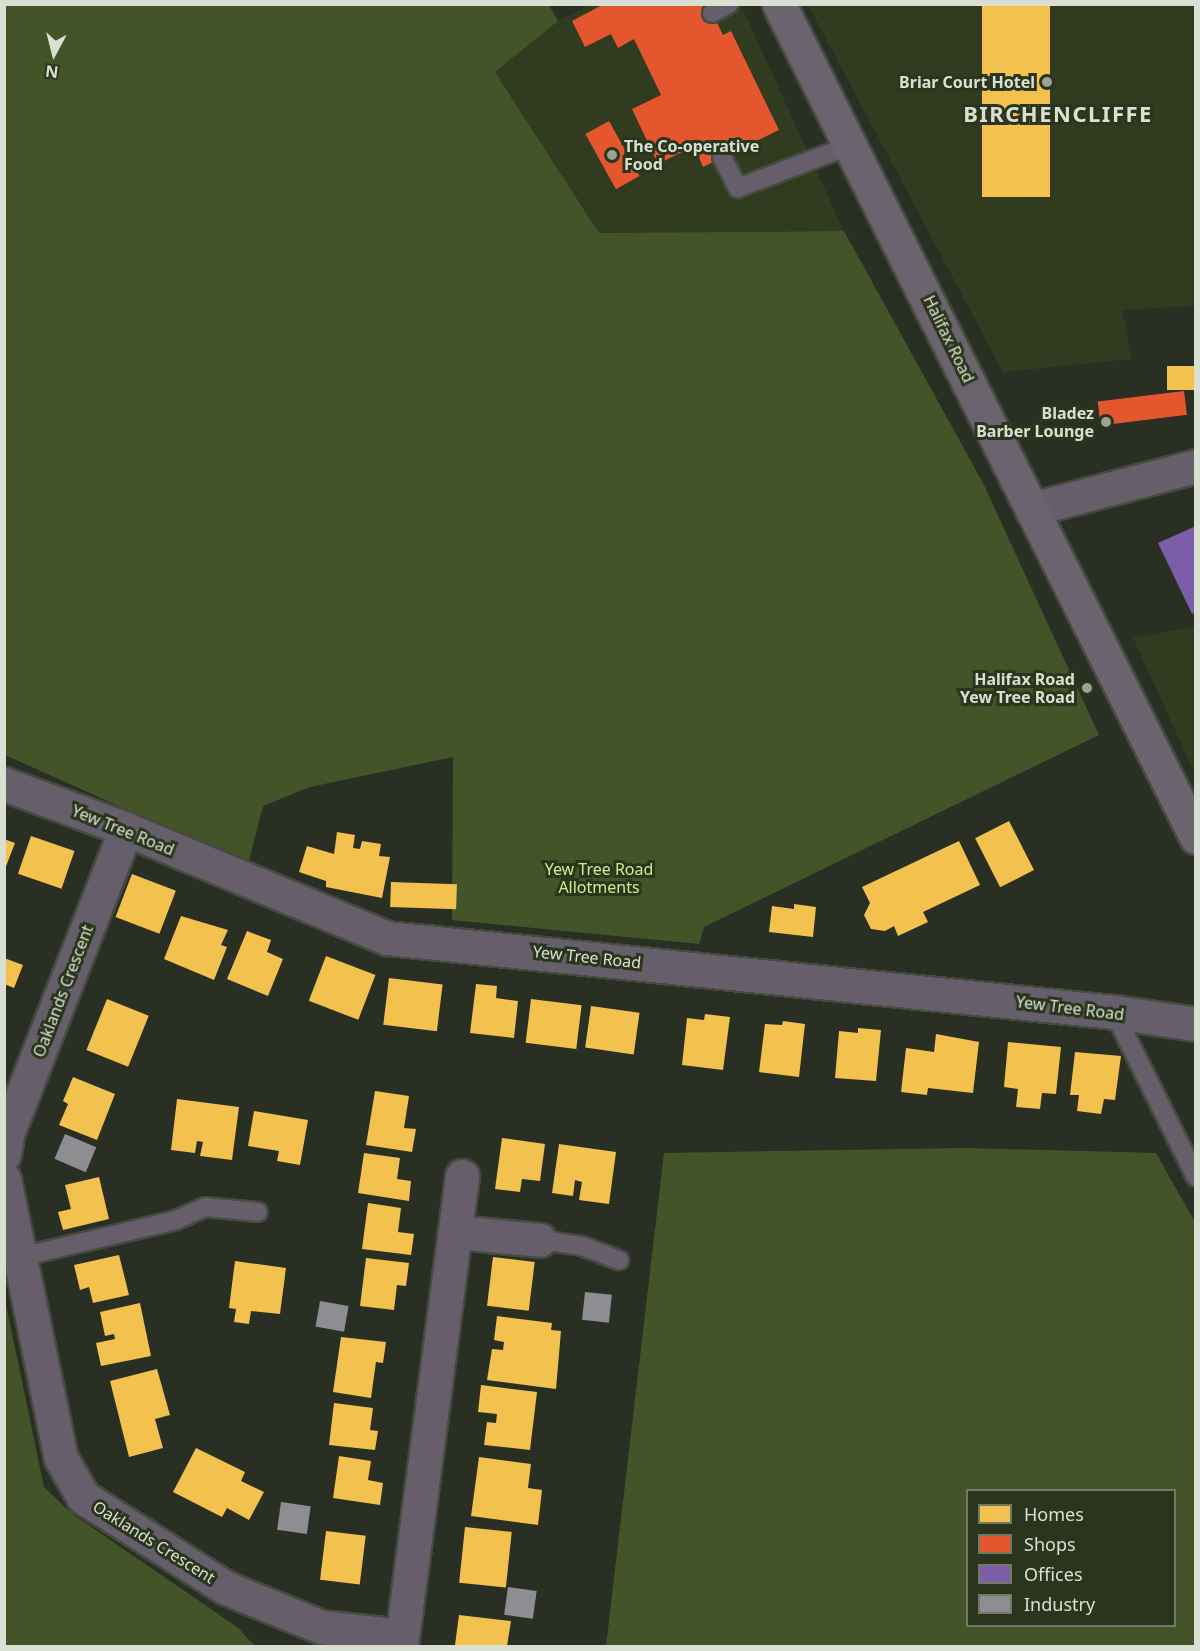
<!DOCTYPE html>
<style>
body{margin:0}
#map{position:relative;width:1200px;height:1651px;overflow:hidden;background:#2a2f23;font-family:"Noto Sans",sans-serif}
div>[style]{position:absolute}
.built>*{inset:0;background:#303b1f}
.green>*{inset:0;background:#435428}
.homes>*{inset:0;background:#f2c14e;transform-origin:0 0}
.shops>*{inset:0;background:#e4572e;transform-origin:0 0}
.offices>*{inset:0;background:#7b5ea7}
.industry>*{inset:0;background:#8d8d92;transform-origin:0 0}
.roads{filter:drop-shadow(2px 0 #464a40) drop-shadow(-2px 0 #464a40) drop-shadow(0 2px #464a40) drop-shadow(0 -2px #464a40)}
.lane>*{height:18px;margin:-9px;padding:0 9px;transform-origin:9px;border-radius:9px;background:#665f6b}
.street>*{height:33px;margin:-16.5px;padding:0 16.5px;transform-origin:16.5px;border-radius:16.5px;background:#665f6b}
.highway>*{height:33px;margin:-16.5px;padding:0 16.5px;transform-origin:16.5px;border-radius:16.5px;background:#6b646f}
.dots>*{width:16px;height:16px;translate:-50% -50%;box-sizing:border-box;border:3px solid #2b351d;border-radius:50%}
span{translate:-50% -50%;white-space:nowrap;text-align:center;line-height:1.15;-webkit-text-stroke:6px #2b351d;paint-order:stroke}
.poi-label{font-size:16px;color:#d9e0d1;font-weight:700}
.right{translate:-100% -50%;text-align:right}
.left{translate:0 -50%;text-align:left}
.street-label{font-size:16px;color:#d9e0d1}
.park-label{font-size:16px;color:#c8f08a}
.district-label{font-size:22px;color:#d9e0d1;font-weight:700;letter-spacing:1.5px}
.frame{position:absolute;inset:0;border:6px solid #d9e0d1;pointer-events:none}
.legend{position:absolute;left:966px;top:1489px;width:210px;height:138px;box-sizing:border-box;background:#2b351d;border:2px solid #717965;margin:0;padding:8px 10px;list-style:none;font-size:18px;color:#d9e0d1}
.legend li{display:flex;align-items:center;gap:12px;height:30px}
.legend b{width:30px;border:2px solid #717965}
.north{position:absolute;left:24px;top:24px;width:60px;height:60px;-webkit-text-stroke:4px #2b351d;paint-order:stroke;rotate:187deg;font-size:16px;font-weight:700;line-height:24px;text-align:center;color:#d9e0d1}
.north::after{content:'';display:block;margin:auto;width:21px;height:27px;background:#d9e0d1;clip-path:polygon(50% 0,100% 100%,50% 72%,0 100%)}
</style>
<div id="map">
<div class="built">
<i style="clip-path:polygon(590px 5px,741px 5px,844px 231px,599px 233px,495px 72px,558px 21px)"></i>
<i style="clip-path:polygon(808px 5px,1195px 5px,1195px 306px,1122px 310px,1132px 359px,1003px 372px)"></i>
<i style="clip-path:polygon(1195px 626px,1196px 626px,1195px 774px,1133px 638px)"></i>
</div>
<div class="green">
<i style="clip-path:polygon(5px 4px,549px 5px,558px 21px,495px 72px,599px 233px,844px 231px,983px 483px,1099px 735px,704px 927px,699px 944px,452px 920px,453px 757px,310px 787px,263px 806px,248px 864px,5px 755px)"></i>
<i style="clip-path:polygon(evenodd,965px 1148px,1156px 1153px,1195px 1222px,1195px 1646px,606px 1646px,664px 1153px,965px 1148px,1174px 1490px,1174px 1626px,968px 1626px,968px 1490px,1174px 1490px)"></i>
<i style="clip-path:polygon(4px 1295px,44px 1487px,71px 1513px,237px 1627px,255px 1646px,5px 1646px)"></i>
</div>
<div class="homes">
<i style="left:982px;top:4px;width:68px;height:193px"></i>
<i style="left:1196px;top:366px;width:24px;height:29px;rotate:90deg"></i>
<i style="left:1009px;top:821px;width:55px;height:38px;rotate:63deg"></i>
<i style="clip-path:polygon(337px 832px,355px 835px,353px 848px,360px 849px,362px 841px,381px 844px,379px 856px,390px 857px,382px 898px,326px 887px,326px 881px,299px 872px,307px 846px,334px 854px)"></i>
<i style="left:31px;top:836px;width:46px;height:40px;rotate:19deg"></i>
<i style="clip-path:polygon(4px 839px,15px 843px,5px 869px,4px 869px)"></i>
<i style="clip-path:polygon(959px 841px,980px 885px,923px 912px,928px 922px,898px 936px,894px 926px,885px 931px,871px 929px,864px 915px,870px 903px,862px 887px)"></i>
<i style="left:132px;top:874px;width:47px;height:46px;rotate:21deg"></i>
<i style="left:391px;top:882px;width:66px;height:25px;rotate:2deg"></i>
<i style="clip-path:polygon(794px 904px,816px 907px,813px 937px,769px 932px,772px 906px,794px 909px)"></i>
<i style="clip-path:polygon(181px 916px,228px 930px,221px 945px,227px 947px,214px 980px,164px 959px)"></i>
<i style="clip-path:polygon(247px 931px,271px 940px,267px 952px,283px 959px,268px 996px,227px 979px)"></i>
<i style="left:326px;top:956px;width:53px;height:48px;rotate:21deg"></i>
<i style="clip-path:polygon(4px 958px,23px 965px,14px 988px,4px 984px)"></i>
<i style="left:389px;top:978px;width:54px;height:47px;rotate:7deg"></i>
<i style="clip-path:polygon(476px 984px,497px 986px,496px 998px,518px 1001px,514px 1038px,470px 1033px)"></i>
<i style="left:107px;top:999px;width:45px;height:55px;rotate:22deg"></i>
<i style="left:531px;top:999px;width:51px;height:44px;rotate:7deg"></i>
<i style="left:591px;top:1006px;width:49px;height:42px;rotate:8deg"></i>
<i style="clip-path:polygon(705px 1014px,730px 1017px,723px 1070px,682px 1065px,687px 1018px,704px 1020px)"></i>
<i style="clip-path:polygon(783px 1021px,805px 1024px,799px 1077px,759px 1072px,765px 1024px,782px 1025px)"></i>
<i style="clip-path:polygon(858px 1028px,881px 1030px,876px 1081px,835px 1078px,839px 1031px,858px 1033px)"></i>
<i style="clip-path:polygon(936px 1034px,979px 1042px,973px 1093px,928px 1088px,927px 1095px,901px 1092px,906px 1048px,934px 1052px)"></i>
<i style="clip-path:polygon(1008px 1042px,1061px 1047px,1056px 1094px,1042px 1093px,1040px 1109px,1016px 1107px,1018px 1089px,1004px 1087px)"></i>
<i style="clip-path:polygon(1075px 1052px,1121px 1056px,1115px 1100px,1104px 1099px,1101px 1114px,1077px 1111px,1079px 1095px,1070px 1095px)"></i>
<i style="clip-path:polygon(73px 1077px,115px 1094px,97px 1140px,59px 1125px,68px 1104px,63px 1101px)"></i>
<i style="clip-path:polygon(375px 1091px,409px 1096px,404px 1128px,416px 1129px,412px 1152px,366px 1145px)"></i>
<i style="clip-path:polygon(177px 1099px,239px 1107px,232px 1160px,200px 1156px,203px 1142px,197px 1141px,195px 1153px,171px 1150px)"></i>
<i style="clip-path:polygon(254px 1111px,308px 1120px,300px 1165px,277px 1161px,279px 1151px,248px 1146px)"></i>
<i style="clip-path:polygon(502px 1138px,545px 1144px,540px 1181px,522px 1179px,520px 1192px,495px 1189px)"></i>
<i style="clip-path:polygon(559px 1144px,616px 1152px,609px 1204px,579px 1200px,582px 1182px,575px 1180px,573px 1196px,552px 1193px)"></i>
<i style="clip-path:polygon(364px 1153px,400px 1158px,397px 1179px,411px 1181px,409px 1201px,358px 1193px)"></i>
<i style="clip-path:polygon(99px 1177px,109px 1219px,63px 1230px,58px 1212px,71px 1209px,65px 1185px)"></i>
<i style="clip-path:polygon(368px 1203px,401px 1208px,398px 1232px,414px 1234px,411px 1255px,362px 1249px)"></i>
<i style="clip-path:polygon(119px 1255px,129px 1295px,93px 1303px,89px 1287px,80px 1290px,74px 1265px)"></i>
<i style="left:493px;top:1257px;width:42px;height:49px;rotate:7deg"></i>
<i style="clip-path:polygon(366px 1258px,409px 1263px,406px 1286px,397px 1285px,394px 1310px,360px 1306px)"></i>
<i style="clip-path:polygon(235px 1261px,286px 1268px,280px 1314px,251px 1311px,249px 1324px,234px 1322px,236px 1309px,229px 1308px)"></i>
<i style="clip-path:polygon(140px 1303px,151px 1356px,101px 1366px,96px 1343px,115px 1339px,114px 1334px,105px 1336px,100px 1312px)"></i>
<i style="clip-path:polygon(497px 1316px,552px 1323px,551px 1330px,561px 1331px,556px 1389px,487px 1380px,492px 1349px,503px 1350px,504px 1342px,494px 1340px)"></i>
<i style="clip-path:polygon(341px 1337px,386px 1342px,383px 1363px,376px 1362px,371px 1398px,333px 1392px)"></i>
<i style="clip-path:polygon(157px 1369px,170px 1415px,155px 1419px,163px 1448px,129px 1457px,110px 1381px)"></i>
<i style="clip-path:polygon(481px 1385px,537px 1392px,530px 1450px,484px 1445px,487px 1422px,496px 1423px,497px 1414px,478px 1412px)"></i>
<i style="clip-path:polygon(334px 1403px,373px 1408px,370px 1430px,378px 1431px,375px 1450px,329px 1445px)"></i>
<i style="clip-path:polygon(196px 1448px,245px 1472px,241px 1481px,264px 1492px,249px 1520px,227px 1508px,222px 1517px,173px 1492px)"></i>
<i style="clip-path:polygon(339px 1456px,371px 1461px,368px 1480px,383px 1483px,380px 1505px,333px 1498px)"></i>
<i style="clip-path:polygon(479px 1457px,531px 1464px,528px 1488px,542px 1490px,538px 1525px,471px 1516px)"></i>
<i style="left:465px;top:1527px;width:47px;height:56px;rotate:6deg"></i>
<i style="left:326px;top:1531px;width:40px;height:49px;rotate:7deg"></i>
<i style="clip-path:polygon(459px 1615px,511px 1621px,507px 1646px,455px 1645px)"></i>
</div>
<div class="shops">
<i style="clip-path:polygon(604px 4px,708px 4px,723px 35px,731px 31px,779px 130px,703px 167px,694px 146px,658px 164px,632px 109px,661px 95px,634px 39px,618px 48px,611px 34px,585px 47px,572px 21px)"></i>
<i style="left:609px;top:121px;width:63px;height:27px;rotate:61deg"></i>
<i style="left:1184px;top:391px;width:24px;height:87px;rotate:83deg"></i>
</div>
<div class="offices">
<i style="clip-path:polygon(1196px 526px,1196px 612px,1192px 614px,1158px 543px)"></i>
</div>
<div class="industry">
<i style="left:65px;top:1134px;width:34px;height:27px;rotate:23deg"></i>
<i style="left:585px;top:1292px;width:27px;height:28px;rotate:6deg"></i>
<i style="left:320px;top:1301px;width:29px;height:26px;rotate:10deg"></i>
<i style="left:281px;top:1502px;width:30px;height:28px;rotate:8deg"></i>
<i style="left:508px;top:1587px;width:29px;height:28px;rotate:8deg"></i>
</div>
<div class="roads">
<div class="lane">
<i style="left:712px;top:13px;width:19px;rotate:-28deg"></i>
<i style="left:722px;top:157px;width:35px;rotate:63deg"></i>
<i style="left:738px;top:188px;width:121px;rotate:-20.8deg"></i>
<i style="left:1114px;top:1012px;width:184px;rotate:63.6deg"></i>
<i style="left:540px;top:1240px;width:42px;rotate:8.1deg"></i>
<i style="left:582px;top:1246px;width:40px;rotate:21deg"></i>
<i style="left:20px;top:1257px;width:160px;rotate:-13.3deg"></i>
<i style="left:176px;top:1220px;width:32px;rotate:-24deg"></i>
<i style="left:205px;top:1207px;width:53px;rotate:5.4deg"></i>
</div>
<div class="street">
<i style="left:1032px;top:509px;width:170px;rotate:-14.7deg"></i>
<i style="left:4px;top:784px;width:130px;rotate:20.2deg"></i>
<i style="left:126px;top:829px;width:283px;rotate:22.7deg"></i>
<i style="left:387px;top:938px;width:731px;rotate:5.81deg"></i>
<i style="left:1114px;top:1012px;width:83px;rotate:8.3deg"></i>
<i style="left:4px;top:1154px;width:20px;rotate:-81deg"></i>
<i style="left:7px;top:1134px;width:327px;rotate:-68.7deg"></i>
<i style="left:4px;top:1179px;width:285px;rotate:78.5deg"></i>
<i style="left:61px;top:1458px;width:45px;rotate:60.6deg"></i>
<i style="left:83px;top:1497px;width:169px;rotate:32.5deg"></i>
<i style="left:226px;top:1588px;width:103px;rotate:22.3deg"></i>
<i style="left:321px;top:1627px;width:81px;rotate:6.3deg"></i>
<i style="left:456px;top:1232px;width:84px;rotate:5.4deg"></i>
<i style="left:401px;top:1646px;width:474px;rotate:-82.6deg"></i>
</div>
<div class="highway">
<i style="left:779px;top:4px;width:932px;rotate:63.41deg"></i>
</div>
</div>
<div class="dots">
<i style="left:1047px;top:82px;background:#9ca294"></i>
<i style="left:612px;top:155px;background:#9ca294"></i>
<i style="left:1106px;top:422px;background:#9ca294"></i>
<i style="left:1087px;top:688px;background:#9ca294"></i>
</div>
<div class="poi-label">
<span class="right" style="left:1035px;top:82px">Briar Court Hotel</span>
<span class="left" style="left:624px;top:155px">The Co-operative<br>Food</span>
<span class="right" style="left:1094px;top:422px">Bladez<br>Barber Lounge</span>
<span class="right" style="left:1075px;top:688px">Halifax Road<br>Yew Tree Road</span>
</div>
<div class="street-label">
<span style="left:949px;top:339px;rotate:64deg">Halifax Road</span>
<span style="left:123px;top:830px;rotate:22deg">Yew Tree Road</span>
<span style="left:587px;top:957px;rotate:6deg">Yew Tree Road</span>
<span style="left:63px;top:991px;rotate:-69deg">Oaklands Crescent</span>
<span style="left:1070px;top:1008px;rotate:7deg">Yew Tree Road</span>
<span style="left:154px;top:1542px;rotate:32deg">Oaklands Crescent</span>
</div>
<div class="park-label">
<span style="left:599px;top:878px">Yew Tree Road<br>Allotments</span>
</div>
<div class="district-label">
<span style="left:1058px;top:114px">BIRCHENCLIFFE</span>
</div>
<div class="frame"></div>
<ul class="legend">
<li><b style="height:16px;background:#f2c14e"></b>Homes</li>
<li><b style="height:16px;background:#e4572e"></b>Shops</li>
<li><b style="height:16px;background:#7b5ea7"></b>Offices</li>
<li><b style="height:16px;background:#8d8d92"></b>Industry</li>
</ul>
<div class="north">N</div>
</div>
